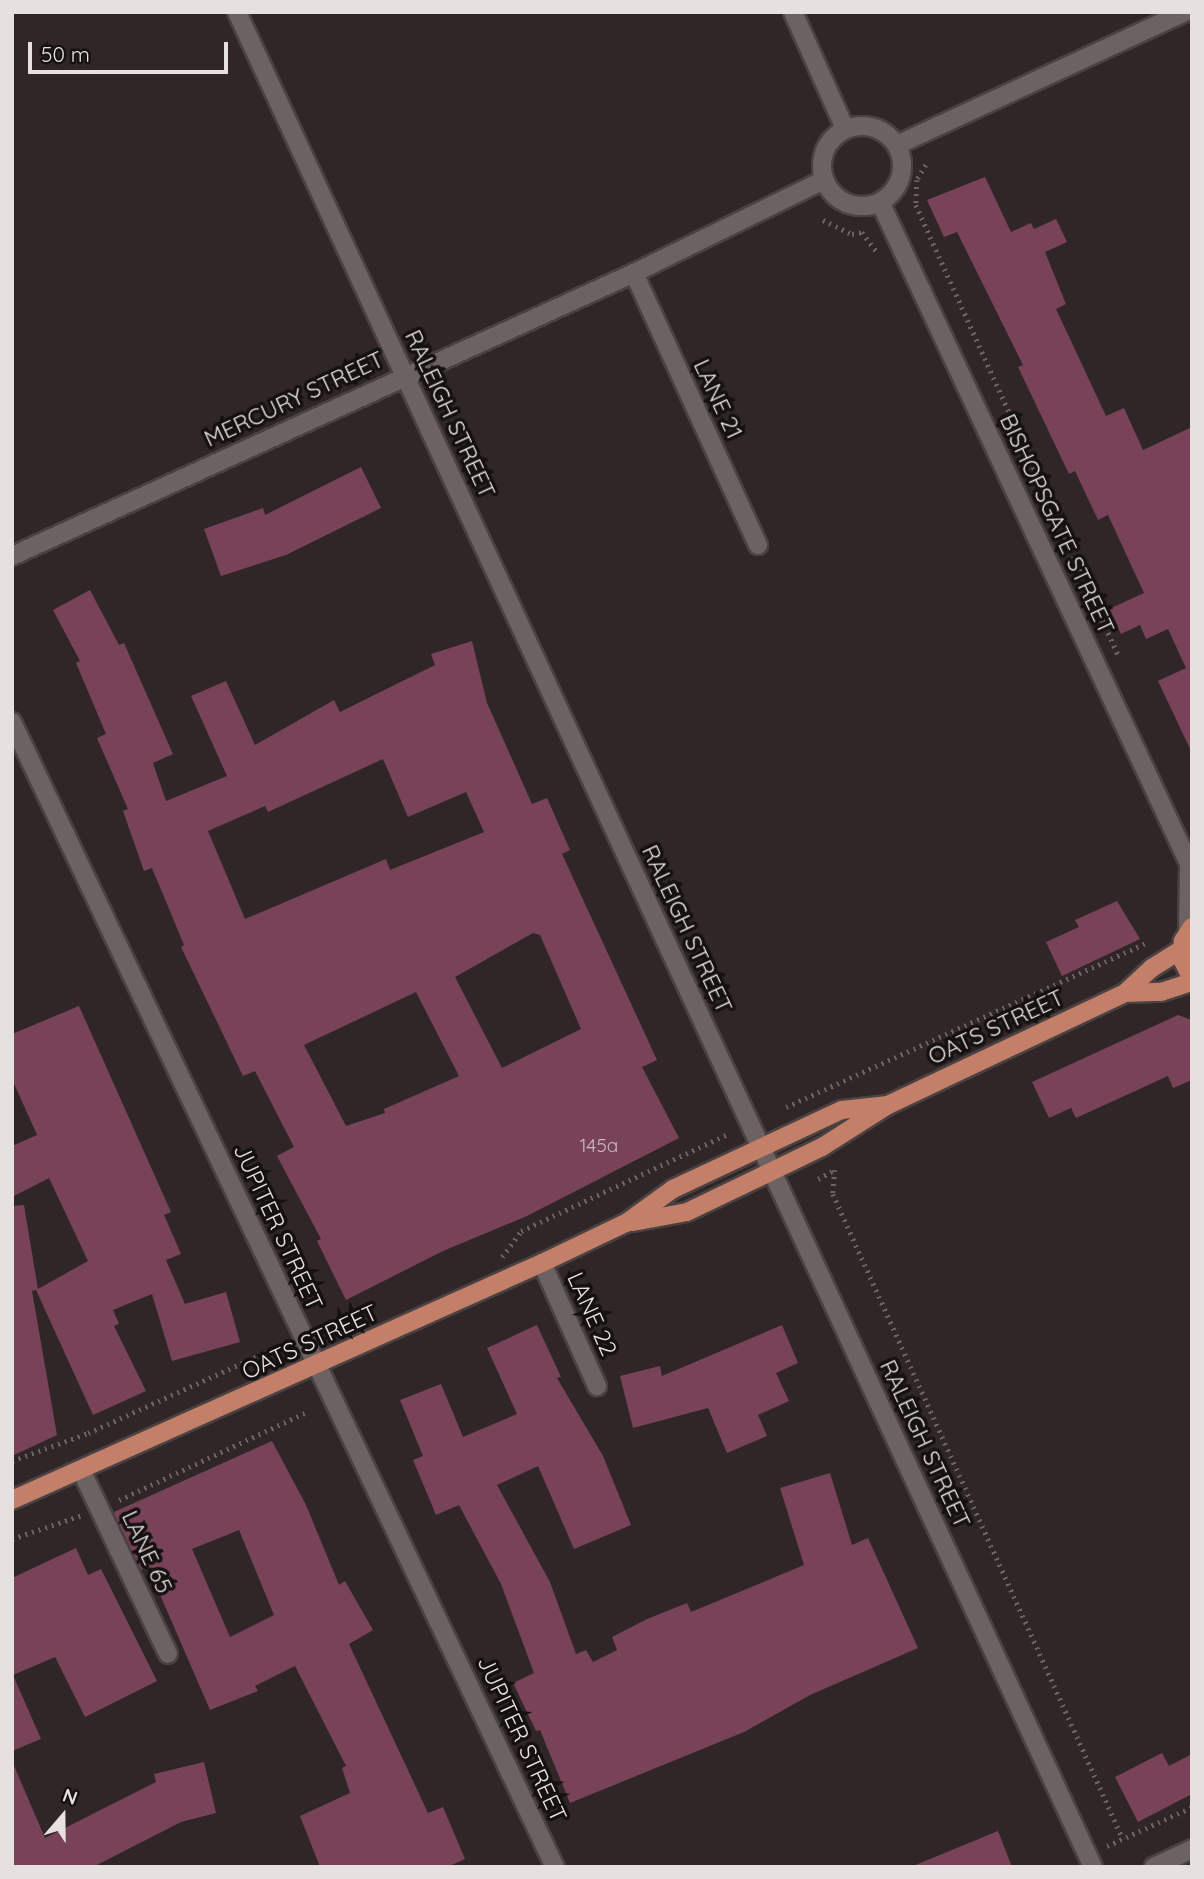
<!DOCTYPE html>
<style>
body{margin:0}
#map{position:relative;width:1204px;height:1879px;overflow:hidden;background:#302627;font-family:Quicksand,sans-serif}
div>[style]{position:absolute}
.building>*{inset:0;background:#784359}
.path>*{height:4.5px;margin-top:-2.25px;transform-origin:0;background:repeating-linear-gradient(90deg,#6b6262 0 2px,transparent 0 7px)}
.roads{filter:drop-shadow(2px 0 #4a4142) drop-shadow(-2px 0 #4a4142) drop-shadow(0 2px #4a4142) drop-shadow(0 -2px #4a4142)}
.minor>*{height:18px;margin:-9px;padding:0 9px;transform-origin:9px;border-radius:9px;background:#6d6262}
.minor>.ring{margin:-9px;padding:0;box-sizing:content-box;background:none;border:18px solid #6d6262;border-radius:50%}
.major>*{height:18px;margin:-9px;padding:0 9px;transform-origin:9px;border-radius:9px;background:#c37f67}
span{translate:-50% -50%;white-space:nowrap;text-align:center;line-height:1.15;-webkit-text-stroke:7px #151111;paint-order:stroke}
.number-label{font-size:19px;color:#cbb9be}
.number-label span{-webkit-text-stroke-width:0}
.street-label{font-size:23px;color:#e7e0e0}
.frame{position:absolute;inset:0;border:14px solid #e7e0e0;pointer-events:none}
.north{position:absolute;left:28px;top:1781px;width:70px;height:70px;-webkit-text-stroke:5px #151111;paint-order:stroke;rotate:20deg;font-size:19px;font-weight:700;line-height:28px;text-align:center;color:#e7e0e0}
.north::after{content:'';display:block;margin:auto;width:24px;height:32px;background:#e7e0e0;clip-path:polygon(50% 0,100% 100%,50% 72%,0 100%)}
.scale{position:absolute;left:28px;top:42px;width:200px;height:32px;box-sizing:border-box;border:4px solid #e7e0e0;border-top:0;padding-left:9px;font-size:21px;line-height:24px;white-space:nowrap;color:#e7e0e0;-webkit-text-stroke:5px #151111;paint-order:stroke}
</style>
<div id="map">
<div class="building">
<i style="clip-path:polygon(985px 177px,1011px 232px,1031px 223px,1034px 229px,1056px 219px,1067px 242px,1045px 252px,1066px 304px,1056px 309px,1106px 416px,1124px 408px,1143px 450px,1192px 427px,1192px 753px,1158px 681px,1186px 668px,1168px 629px,1146px 639px,1140px 625px,1121px 634px,1109px 609px,1144px 593px,1108px 515px,1098px 520px,1075px 471px,1069px 474px,1018px 367px,1023px 365px,957px 232px,944px 237px,927px 200px)"></i>
<i style="clip-path:polygon(361px 467px,381px 508px,286px 555px,221px 576px,204px 529px,263px 508px,265px 515px)"></i>
<i style="clip-path:polygon(evenodd,90px 590px,119px 645px,124px 643px,173px 754px,153px 763px,166px 801px,227px 776px,191px 696px,226px 681px,255px 745px,334px 700px,340px 712px,435px 665px,431px 654px,472px 641px,487px 703px,532px 804px,547px 798px,570px 850px,562px 854px,657px 1060px,642px 1067px,679px 1138px,527px 1216px,443px 1251px,346px 1300px,317px 1241px,321px 1239px,277px 1156px,294px 1147px,255px 1071px,243px 1076px,181px 947px,184px 945px,152px 868px,144px 871px,123px 811px,128px 809px,97px 738px,106px 734px,76px 663px,80px 661px,53px 610px,90px 590px,383px 759px,408px 817px,466px 792px,484px 832px,390px 870px,386px 859px,245px 919px,208px 831px,265px 806px,268px 812px,383px 759px,90px 590px,533px 933px,540px 935px,581px 1029px,502px 1068px,455px 977px,533px 933px,90px 590px,416px 992px,459px 1076px,384px 1109px,385px 1113px,346px 1126px,304px 1045px,416px 992px)"></i>
<i style="clip-path:polygon(1117px 901px,1140px 939px,1062px 976px,1046px 942px,1079px 927px,1075px 920px)"></i>
<i style="clip-path:polygon(79px 1006px,171px 1212px,164px 1215px,181px 1254px,166px 1260px,185px 1304px,226px 1292px,240px 1342px,172px 1361px,152px 1294px,113px 1310px,119px 1324px,114px 1326px,146px 1391px,93px 1415px,36px 1290px,32px 1291px,57px 1435px,12px 1456px,12px 1206px,24px 1205px,38px 1289px,88px 1261px,49px 1178px,12px 1197px,12px 1146px,37px 1135px,12px 1079px,12px 1034px)"></i>
<i style="clip-path:polygon(1178px 1015px,1192px 1020px,1192px 1080px,1173px 1088px,1168px 1076px,1076px 1118px,1071px 1108px,1049px 1118px,1032px 1082px)"></i>
<i style="clip-path:polygon(537px 1325px,561px 1377px,557px 1378px,603px 1456px,631px 1525px,574px 1549px,538px 1466px,497px 1485px,550px 1582px,576px 1654px,586px 1650px,593px 1662px,617px 1650px,612px 1637px,647px 1619px,687px 1603px,691px 1612px,804px 1565px,780px 1488px,830px 1473px,852px 1545px,868px 1538px,918px 1648px,810px 1695px,744px 1732px,570px 1803px,540px 1730px,536px 1731px,513px 1683px,534px 1673px,501px 1584px,459px 1505px,436px 1515px,413px 1460px,423px 1456px,400px 1400px,441px 1384px,463px 1437px,517px 1414px,487px 1348px)"></i>
<i style="clip-path:polygon(782px 1325px,798px 1363px,776px 1373px,789px 1401px,758px 1415px,767px 1436px,727px 1453px,708px 1408px,633px 1428px,620px 1376px,660px 1366px,662px 1376px)"></i>
<i style="clip-path:polygon(evenodd,272px 1441px,306px 1505px,339px 1585px,345px 1581px,373px 1630px,349px 1644px,428px 1813px,443px 1807px,465px 1859px,447px 1867px,320px 1867px,300px 1816px,350px 1793px,342px 1768px,346px 1766px,295px 1666px,255px 1686px,258px 1691px,210px 1710px,148px 1567px,141px 1570px,115px 1516px,114px 1512px,272px 1441px,239px 1530px,274px 1615px,230px 1637px,192px 1549px,239px 1530px)"></i>
<i style="clip-path:polygon(76px 1548px,88px 1575px,101px 1569px,157px 1681px,85px 1717px,55px 1657px,13px 1675px,41px 1739px,12px 1751px,12px 1578px)"></i>
<i style="clip-path:polygon(1162px 1753px,1169px 1766px,1192px 1754px,1192px 1794px,1138px 1822px,1115px 1777px)"></i>
<i style="clip-path:polygon(12px 1761px,45px 1838px,156px 1782px,154px 1774px,204px 1762px,216px 1813px,181px 1822px,93px 1867px,12px 1867px)"></i>
<i style="clip-path:polygon(998px 1831px,1012px 1867px,913px 1867px,913px 1866px)"></i>
</div>
<div class="path">
<i style="left:926px;top:165px;width:17px;rotate:121deg"></i>
<i style="left:917px;top:180px;width:25px;rotate:92deg"></i>
<i style="left:916px;top:205px;width:495px;rotate:65.8deg"></i>
<i style="left:823px;top:220px;width:32px;rotate:26deg"></i>
<i style="left:852px;top:234px;width:10px;rotate:-11deg"></i>
<i style="left:862px;top:232px;width:26px;rotate:53deg"></i>
<i style="left:786px;top:1107px;width:398px;rotate:-24.5deg"></i>
<i style="left:835px;top:1170px;width:24px;rotate:95deg"></i>
<i style="left:833px;top:1194px;width:707px;rotate:65.79deg"></i>
<i style="left:818px;top:1179px;width:18px;rotate:-29deg"></i>
<i style="left:502px;top:1257px;width:32px;rotate:-54deg"></i>
<i style="left:521px;top:1231px;width:229px;rotate:-25.1deg"></i>
<i style="left:12px;top:1461px;width:81px;rotate:-20.2deg"></i>
<i style="left:88px;top:1433px;width:211px;rotate:-24.4deg"></i>
<i style="left:119px;top:1500px;width:205px;rotate:-25.1deg"></i>
<i style="left:12px;top:1539px;width:74px;rotate:-18.9deg"></i>
<i style="left:1107px;top:1846px;width:94px;rotate:-24.6deg"></i>
</div>
<div class="roads">
<div class="minor">
<i style="left:237px;top:12px;width:2043px;rotate:65.23deg"></i>
<i style="left:793px;top:12px;width:128px;rotate:66deg"></i>
<i class="ring" style="left:822px;top:126px;width:62px;height:62px"></i>
<i style="left:897px;top:145px;width:317px;rotate:-24.8deg"></i>
<i style="left:880px;top:202px;width:737px;rotate:64.96deg"></i>
<i style="left:634px;top:273px;width:299px;rotate:65.5deg"></i>
<i style="left:12px;top:556px;width:683px;rotate:-24.46deg"></i>
<i style="left:634px;top:273px;width:212px;rotate:-26.1deg"></i>
<i style="left:12px;top:722px;width:1267px;rotate:64.63deg"></i>
<i style="left:1188px;top:933px;width:66px;rotate:-89.1deg"></i>
<i style="left:542px;top:1263px;width:135px;rotate:65.9deg"></i>
<i style="left:82px;top:1472px;width:201px;rotate:64.7deg"></i>
<i style="left:1154px;top:1867px;width:42px;rotate:-25.3deg"></i>
</div>
<div class="major">
<i style="left:1192px;top:927px;width:17px;rotate:123deg"></i>
<i style="left:1183px;top:941px;width:16px;rotate:97deg"></i>
<i style="left:1181px;top:957px;width:25px;rotate:64deg"></i>
<i style="left:1125px;top:993px;width:36px;rotate:-2deg"></i>
<i style="left:1161px;top:992px;width:33px;rotate:-18deg"></i>
<i style="left:633px;top:1222px;width:55px;rotate:-10.5deg"></i>
<i style="left:687px;top:1212px;width:150px;rotate:-25.7deg"></i>
<i style="left:822px;top:1147px;width:78px;rotate:-32.5deg"></i>
<i style="left:888px;top:1105px;width:262px;rotate:-25.3deg"></i>
<i style="left:1125px;top:993px;width:37px;rotate:-43deg"></i>
<i style="left:1152px;top:968px;width:34px;rotate:-32deg"></i>
<i style="left:12px;top:1500px;width:581px;rotate:-24.09deg"></i>
<i style="left:542px;top:1263px;width:93px;rotate:-25.5deg"></i>
<i style="left:626px;top:1223px;width:58px;rotate:-35.9deg"></i>
<i style="left:673px;top:1189px;width:187px;rotate:-25.1deg"></i>
<i style="left:842px;top:1110px;width:46px;rotate:-6.2deg"></i>
</div>
</div>
<div class="number-label">
<span style="left:599px;top:1146px">145a</span>
</div>
<div class="street-label">
<span style="left:294px;top:399px;rotate:-25deg">MERCURY STREET</span>
<span style="left:718px;top:399px;rotate:65deg">LANE 21</span>
<span style="left:450px;top:414px;rotate:65deg">RALEIGH STREET</span>
<span style="left:1057px;top:524px;rotate:65deg">BISHOPSGATE STREET</span>
<span style="left:687px;top:929px;rotate:65deg">RALEIGH STREET</span>
<span style="left:996px;top:1027px;rotate:-25deg">OATS STREET</span>
<span style="left:278px;top:1227px;rotate:65deg">JUPITER STREET</span>
<span style="left:592px;top:1314px;rotate:66deg">LANE 22</span>
<span style="left:310px;top:1342px;rotate:-25deg">OATS STREET</span>
<span style="left:925px;top:1444px;rotate:65deg">RALEIGH STREET</span>
<span style="left:147px;top:1552px;rotate:65deg">LANE 65</span>
<span style="left:522px;top:1739px;rotate:65deg">JUPITER STREET</span>
</div>
<div class="frame"></div>
<div class="north">N</div>
<div class="scale">50 m</div>
</div>
